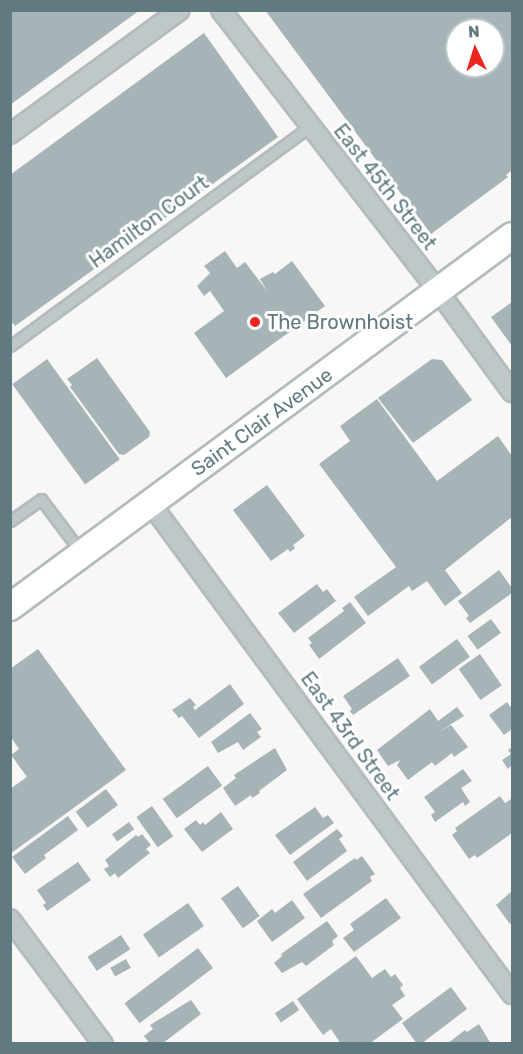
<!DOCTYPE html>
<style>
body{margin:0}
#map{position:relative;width:523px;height:1054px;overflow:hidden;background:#f8f7f5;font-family:Rubik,sans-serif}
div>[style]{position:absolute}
.building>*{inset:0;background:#a7b4b7;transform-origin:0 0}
.roads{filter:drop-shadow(2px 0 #b2bbbe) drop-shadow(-2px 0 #b2bbbe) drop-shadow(0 2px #b2bbbe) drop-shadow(0 -2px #b2bbbe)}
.lane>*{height:9px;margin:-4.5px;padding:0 4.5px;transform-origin:4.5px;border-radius:4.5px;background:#c0c7c9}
.street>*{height:18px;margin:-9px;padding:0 9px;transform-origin:9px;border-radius:9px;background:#c0c7c9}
.secondary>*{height:26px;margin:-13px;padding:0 13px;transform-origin:13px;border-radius:13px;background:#fff}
.dots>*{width:16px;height:16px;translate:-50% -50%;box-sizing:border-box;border:3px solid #fff;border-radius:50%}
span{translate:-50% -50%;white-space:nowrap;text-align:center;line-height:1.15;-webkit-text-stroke:6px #fff;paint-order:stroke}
.street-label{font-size:20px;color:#617a82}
.poi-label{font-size:20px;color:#617a82}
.left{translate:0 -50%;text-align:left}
.frame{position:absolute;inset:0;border:12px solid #617a82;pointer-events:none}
.north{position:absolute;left:445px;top:18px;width:60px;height:60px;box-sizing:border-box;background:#fff;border:2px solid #c0cacd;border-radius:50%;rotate:356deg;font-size:16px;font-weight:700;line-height:24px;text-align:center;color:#617a82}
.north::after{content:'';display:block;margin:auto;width:21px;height:27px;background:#ee251f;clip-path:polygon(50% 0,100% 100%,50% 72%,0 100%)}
</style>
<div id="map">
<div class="building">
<i style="clip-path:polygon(10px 10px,140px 10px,10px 105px)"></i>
<i style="clip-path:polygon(evenodd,265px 10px,512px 10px,512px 170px,506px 175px,508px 177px,431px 234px,265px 10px,457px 30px,493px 30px,493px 66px,457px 66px,457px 30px)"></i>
<i style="clip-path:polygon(204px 33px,278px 137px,15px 326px,10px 320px,10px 175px)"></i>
<i style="clip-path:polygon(225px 251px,237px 268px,245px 262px,267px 291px,260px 279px,273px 272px,275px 274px,292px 261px,325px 306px,226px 378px,194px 333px,224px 311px,210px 291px,204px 296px,197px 286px,210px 273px,204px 266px)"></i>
<i style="clip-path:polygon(512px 302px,512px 346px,491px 317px)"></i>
<i style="clip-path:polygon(97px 358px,150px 432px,149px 437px,124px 455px,119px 454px,70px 387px,72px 385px,67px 379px)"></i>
<i style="left:47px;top:359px;width:124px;height:43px;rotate:54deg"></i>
<i style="clip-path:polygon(432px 359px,442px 360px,472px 400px,413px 443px,378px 398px)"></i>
<i style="clip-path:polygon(377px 399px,437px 481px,498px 436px,512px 456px,512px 517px,445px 570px,462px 593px,445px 606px,427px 581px,412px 591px,409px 586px,368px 616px,354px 597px,396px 567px,319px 464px,350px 441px,340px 426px)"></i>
<i style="clip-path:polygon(267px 485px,305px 536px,293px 545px,295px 548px,290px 552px,288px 549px,271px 561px,233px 510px)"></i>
<i style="clip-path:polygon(499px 570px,512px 588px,512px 593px,470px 623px,466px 618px,469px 616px,458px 601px)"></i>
<i style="clip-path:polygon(317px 584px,323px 592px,327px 589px,336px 601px,294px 633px,278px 613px)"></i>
<i style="clip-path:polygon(350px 602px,366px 623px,319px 659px,309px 645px,312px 643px,308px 638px,344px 611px,342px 608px)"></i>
<i style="left:491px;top:619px;width:17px;height:29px;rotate:54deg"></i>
<i style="left:457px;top:639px;width:22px;height:47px;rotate:54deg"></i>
<i style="clip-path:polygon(38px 649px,126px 770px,10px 854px,10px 789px,27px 777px,11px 755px,19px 749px,10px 736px,10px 669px)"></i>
<i style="left:480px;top:654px;width:38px;height:26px;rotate:55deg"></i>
<i style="clip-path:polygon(398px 658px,410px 676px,353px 715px,350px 711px,352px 709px,343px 696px)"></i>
<i style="clip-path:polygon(230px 684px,244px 704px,199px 738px,182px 716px,179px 718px,172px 710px,190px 698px,196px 705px,193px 707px,195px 710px)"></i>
<i style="clip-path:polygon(507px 702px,512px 709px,512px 729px,504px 735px,489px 715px)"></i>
<i style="clip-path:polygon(457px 707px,464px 716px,437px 733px,451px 725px,468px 747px,454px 757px,452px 753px,435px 766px,432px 762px,408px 780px,397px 765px,400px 760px,388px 766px,377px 750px,430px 709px,438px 721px)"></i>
<i style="clip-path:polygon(250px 713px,262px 729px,257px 732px,261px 737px,243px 750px,238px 742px,218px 753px,211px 742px)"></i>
<i style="clip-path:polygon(512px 747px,512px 769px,511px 766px,508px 769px,502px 760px,511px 754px,508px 750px)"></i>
<i style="clip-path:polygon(275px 748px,287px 770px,259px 791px,260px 793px,252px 798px,251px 795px,235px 806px,223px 788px,236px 778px,234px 775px)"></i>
<i style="left:208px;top:766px;width:24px;height:56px;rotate:54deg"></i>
<i style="clip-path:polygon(463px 769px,472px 781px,461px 788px,470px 802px,465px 806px,463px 802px,435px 822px,431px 815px,435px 812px,424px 797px)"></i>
<i style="left:106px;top:789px;width:20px;height:38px;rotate:53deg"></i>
<i style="clip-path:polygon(500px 796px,505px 803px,511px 799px,512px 802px,512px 833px,477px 858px,475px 855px,469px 859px,452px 835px,457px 831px,455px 828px)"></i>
<i style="left:152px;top:806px;width:37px;height:19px;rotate:55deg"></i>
<i style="clip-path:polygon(315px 807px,323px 818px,328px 815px,334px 823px,290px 855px,275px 835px)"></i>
<i style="clip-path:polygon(221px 812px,233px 829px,202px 852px,184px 829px,196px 820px,200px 825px,203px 822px,205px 825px)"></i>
<i style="clip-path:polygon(68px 816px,78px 830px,44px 855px,46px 858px,25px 874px,12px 857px)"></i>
<i style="left:129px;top:822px;width:9px;height:21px;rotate:54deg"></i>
<i style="clip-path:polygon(337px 829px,343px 836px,339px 839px,347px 851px,307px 881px,293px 862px)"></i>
<i style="clip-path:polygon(142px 834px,151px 845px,146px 849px,150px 853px,118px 878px,115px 873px,110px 877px,104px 869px,109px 866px,105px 860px,136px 835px,138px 837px)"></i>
<i style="clip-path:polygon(362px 856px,375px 874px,370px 877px,372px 881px,321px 918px,303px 894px,355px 858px,356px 860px)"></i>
<i style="clip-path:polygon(78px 862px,91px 880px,47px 911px,43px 905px,46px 903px,37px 890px)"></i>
<i style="left:238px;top:886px;width:37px;height:21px;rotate:54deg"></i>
<i style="clip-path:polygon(512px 891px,512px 922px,510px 924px,496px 905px)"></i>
<i style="clip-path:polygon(386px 898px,401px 918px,354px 952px,343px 938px,354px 930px,350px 924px)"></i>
<i style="clip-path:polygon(292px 900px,305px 918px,272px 942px,257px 921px,272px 909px,275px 913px)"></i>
<i style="left:188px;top:903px;width:28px;height:55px;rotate:55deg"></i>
<i style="clip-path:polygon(327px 921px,338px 936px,332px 941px,334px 945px,306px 966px,302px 962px,282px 973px,274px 963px,282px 956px,281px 954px)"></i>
<i style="left:121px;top:935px;width:17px;height:40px;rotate:57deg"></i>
<i style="left:198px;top:948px;width:25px;height:92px;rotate:53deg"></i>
<i style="clip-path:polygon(356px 956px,372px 978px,385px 969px,391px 977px,395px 974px,403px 985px,400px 988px,405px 996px,392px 1005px,403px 1019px,369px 1044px,341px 1044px,331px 1029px,323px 1035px,297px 999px)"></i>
<i style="left:126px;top:959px;width:10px;height:18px;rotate:61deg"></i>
<i style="clip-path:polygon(451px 987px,467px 1009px,421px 1044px,417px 1044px,402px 1023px)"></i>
<i style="clip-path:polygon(191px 1000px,201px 1014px,162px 1044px,150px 1044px,144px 1036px,153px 1029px,150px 1025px)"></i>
<i style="left:293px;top:1001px;width:11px;height:22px;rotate:56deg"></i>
<i style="clip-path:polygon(479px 1024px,491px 1044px,447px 1044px,465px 1030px,467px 1032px)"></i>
</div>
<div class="roads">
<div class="lane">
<i style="left:10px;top:346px;width:371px;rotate:-36.2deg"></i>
<i style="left:10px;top:521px;width:38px;rotate:-35deg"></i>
<i style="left:41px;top:499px;width:66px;rotate:53deg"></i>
</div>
<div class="street">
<i style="left:221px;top:10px;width:356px;rotate:52.3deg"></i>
<i style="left:439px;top:292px;width:124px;rotate:53.9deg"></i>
<i style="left:10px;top:134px;width:210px;rotate:-36.1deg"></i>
<i style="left:151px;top:504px;width:609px;rotate:53.62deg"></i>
<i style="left:10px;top:919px;width:156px;rotate:53.4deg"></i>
</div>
<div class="secondary">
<i style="left:10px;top:607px;width:624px;rotate:-36.47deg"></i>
</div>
</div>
<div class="dots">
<i style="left:255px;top:322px;background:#ee251f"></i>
</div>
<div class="street-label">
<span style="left:385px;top:187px;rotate:52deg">East 45th Street</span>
<span style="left:149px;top:222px;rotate:-36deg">Hamilton Court</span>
<span style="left:262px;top:422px;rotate:-36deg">Saint Clair Avenue</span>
<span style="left:350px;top:736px;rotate:54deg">East 43rd Street</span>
</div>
<div class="poi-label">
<span class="left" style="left:267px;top:322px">The Brownhoist</span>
</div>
<div class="frame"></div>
<div class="north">N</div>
</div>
